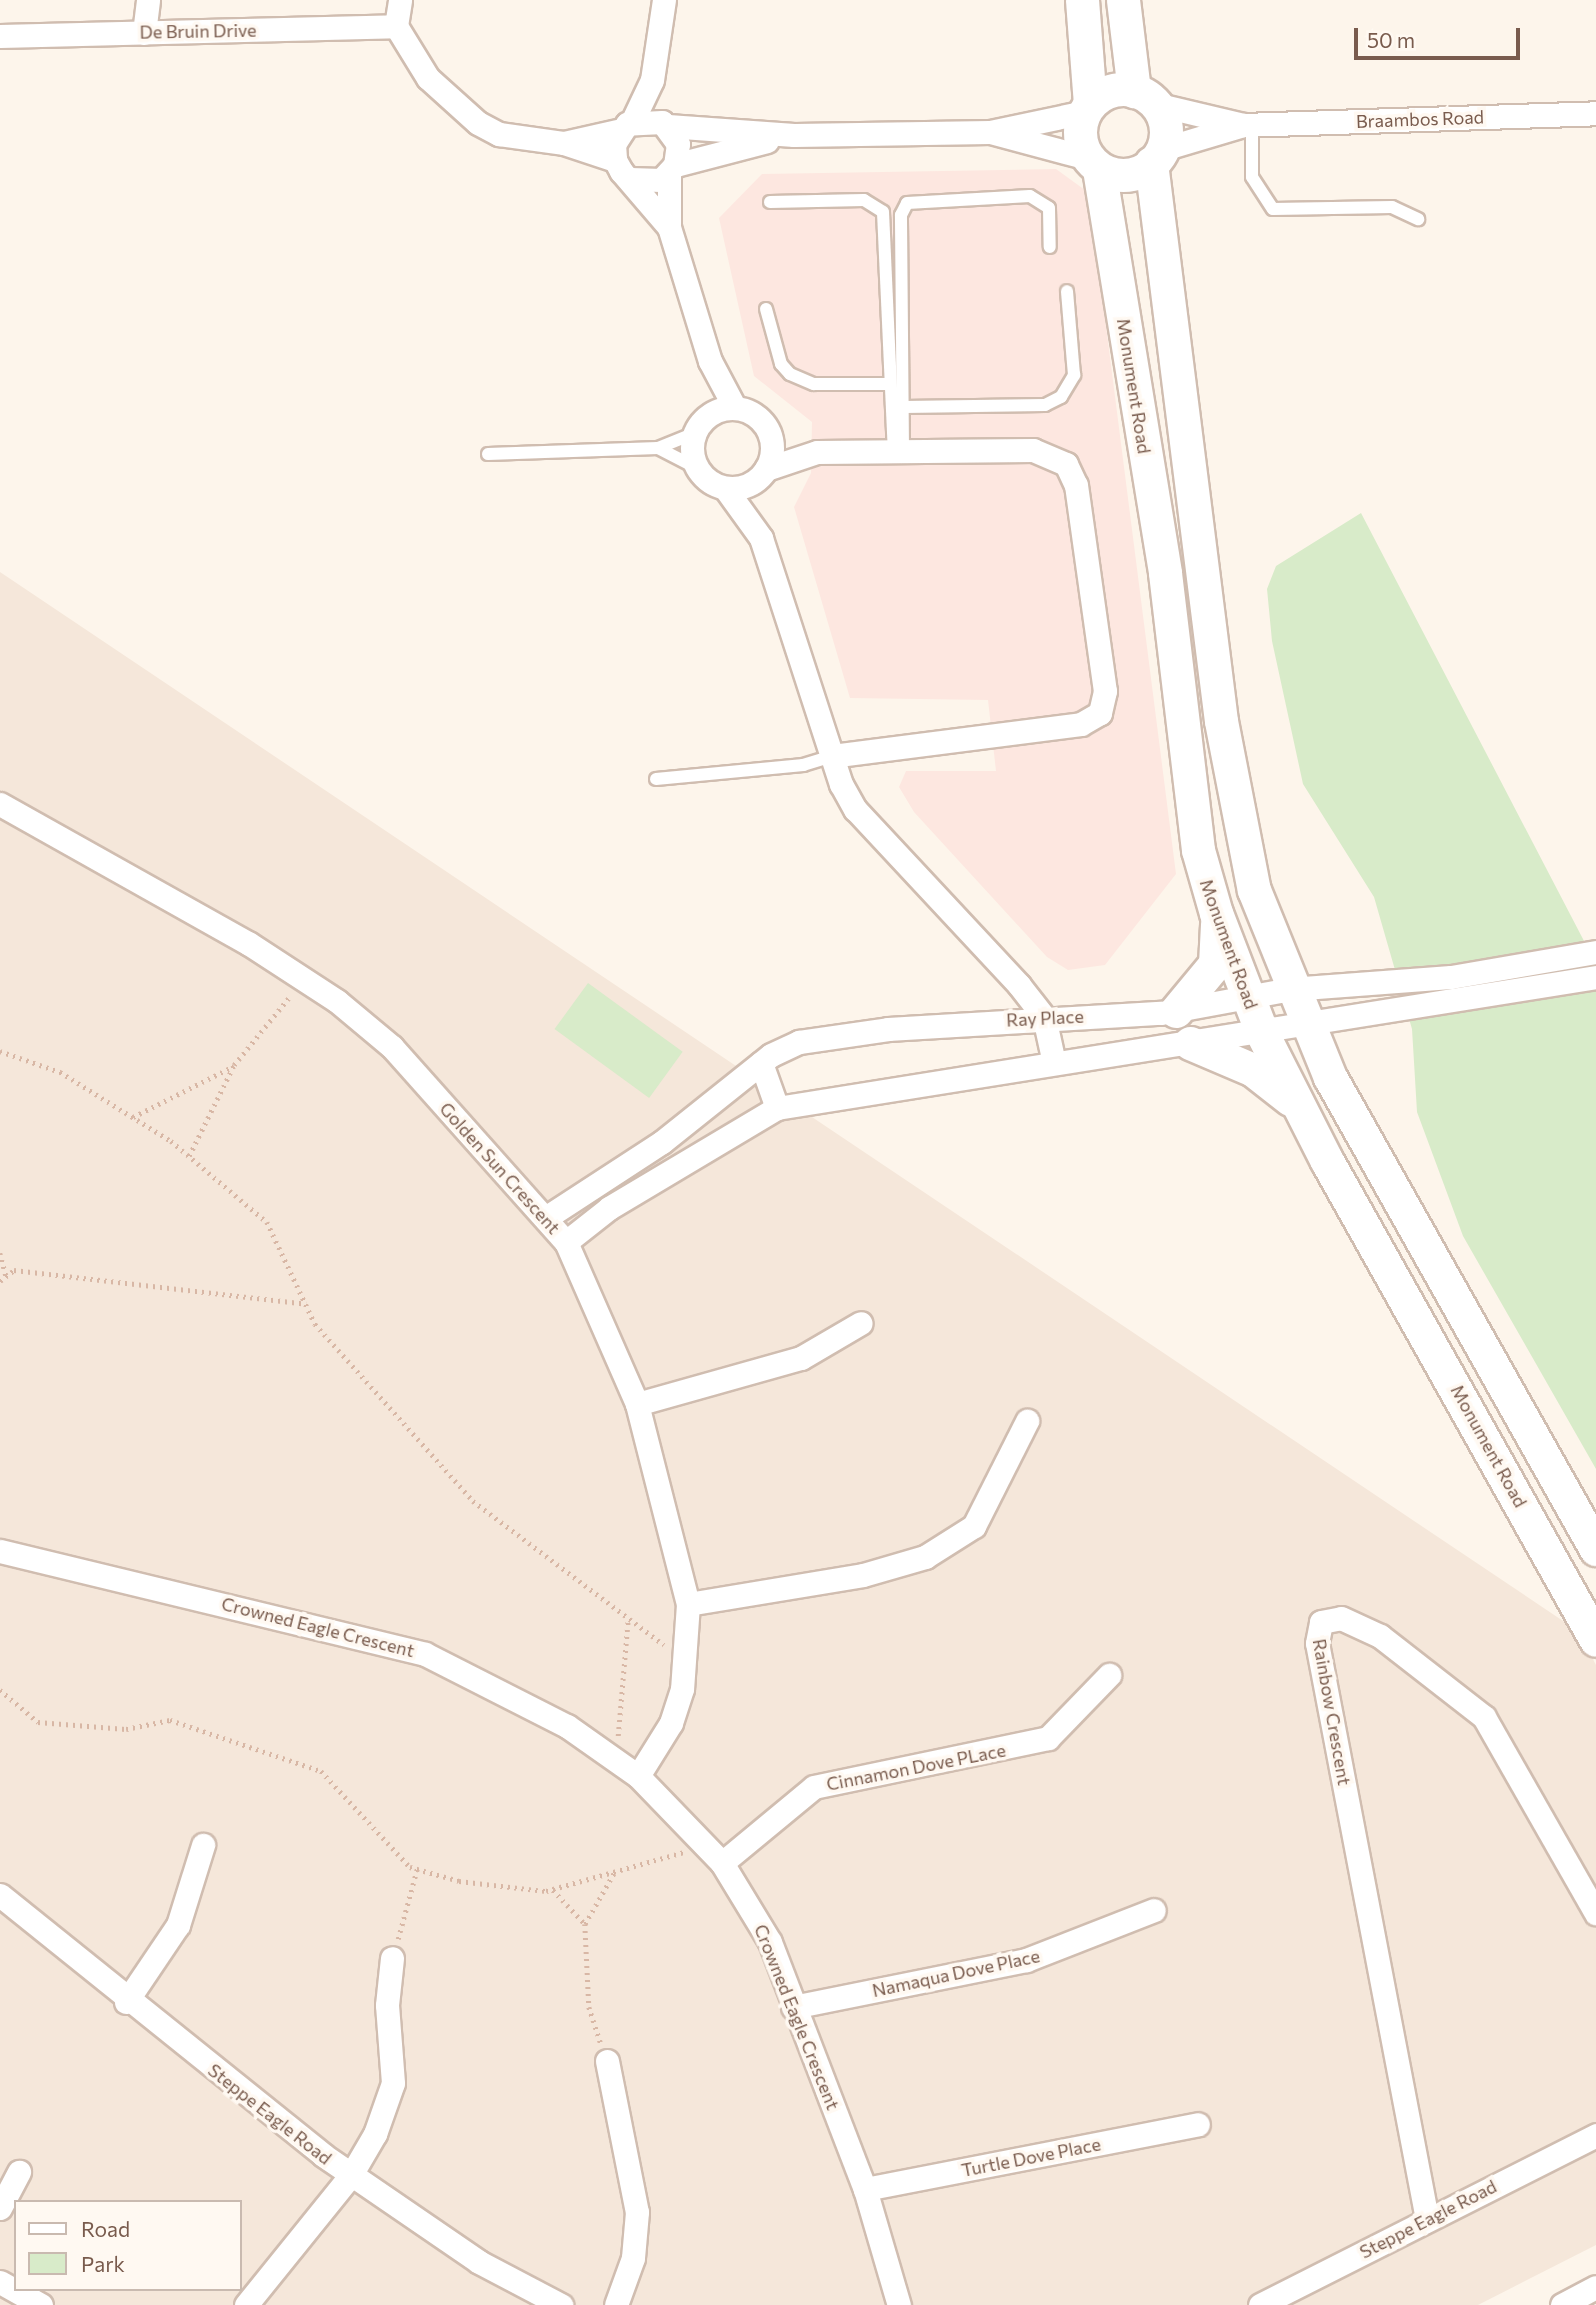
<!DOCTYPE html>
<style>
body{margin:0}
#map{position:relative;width:1596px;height:2305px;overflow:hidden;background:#fdf5eb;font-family:Commissioner,sans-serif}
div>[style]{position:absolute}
.residential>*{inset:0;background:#f5e7da}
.commercial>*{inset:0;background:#fde7e0}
.green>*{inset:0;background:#d8ebc9;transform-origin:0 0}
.path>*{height:4.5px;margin-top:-2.25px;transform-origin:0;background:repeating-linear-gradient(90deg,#d8b7a5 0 2px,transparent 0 7px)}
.roads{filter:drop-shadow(2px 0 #d0bdb0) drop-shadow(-2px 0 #d0bdb0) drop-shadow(0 2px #d0bdb0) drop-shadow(0 -2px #d0bdb0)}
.service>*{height:12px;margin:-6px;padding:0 6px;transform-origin:6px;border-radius:6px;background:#fff}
.minor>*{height:23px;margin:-11.5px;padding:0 11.5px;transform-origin:11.5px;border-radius:11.5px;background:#fff}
.minor>.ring{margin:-11.5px;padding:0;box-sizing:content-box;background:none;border:23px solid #fff;border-radius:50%}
.secondary>*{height:33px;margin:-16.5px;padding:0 16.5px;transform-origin:16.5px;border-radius:16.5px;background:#fff}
.secondary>.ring{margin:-16.5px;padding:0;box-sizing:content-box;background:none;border:33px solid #fff;border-radius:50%}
span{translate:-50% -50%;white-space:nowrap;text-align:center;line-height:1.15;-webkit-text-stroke:7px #fff9f2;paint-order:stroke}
.street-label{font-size:18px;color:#795b4d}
.legend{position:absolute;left:14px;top:2200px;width:228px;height:91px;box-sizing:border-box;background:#fff9f2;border:2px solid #c9bab0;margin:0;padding:9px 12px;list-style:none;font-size:21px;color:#795b4d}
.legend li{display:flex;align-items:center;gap:14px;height:35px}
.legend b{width:35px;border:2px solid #c9bab0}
.scale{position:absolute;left:1354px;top:28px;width:166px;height:32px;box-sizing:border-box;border:4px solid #795b4d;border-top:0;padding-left:9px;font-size:21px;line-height:24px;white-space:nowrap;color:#795b4d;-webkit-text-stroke:5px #fff9f2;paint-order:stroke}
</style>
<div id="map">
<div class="residential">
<i style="clip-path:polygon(evenodd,0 572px,1578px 1631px,1596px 1665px,1596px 2245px,1478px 2305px,0 2305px,0 572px,16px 2202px,240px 2202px,240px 2289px,16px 2289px,16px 2202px)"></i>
</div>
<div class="commercial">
<i style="clip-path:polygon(1056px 169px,1089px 193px,1176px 874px,1105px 965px,1068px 970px,1047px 957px,914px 812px,899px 787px,906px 771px,996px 771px,988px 700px,850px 698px,794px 507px,811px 473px,812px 422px,754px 376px,719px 218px,762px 174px)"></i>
</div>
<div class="green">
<i style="clip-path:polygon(1361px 513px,1596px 964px,1596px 1469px,1463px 1236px,1417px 1112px,1412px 1029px,1374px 897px,1303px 784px,1272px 641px,1267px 589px,1276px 566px)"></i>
<i style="left:588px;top:983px;width:117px;height:57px;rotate:36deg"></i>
</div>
<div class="path">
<i style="left:0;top:1051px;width:64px;rotate:19.3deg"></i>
<i style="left:60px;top:1072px;width:131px;rotate:31.9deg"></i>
<i style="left:171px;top:1141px;width:126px;rotate:40.2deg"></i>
<i style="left:267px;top:1222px;width:113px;rotate:64.8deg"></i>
<i style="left:315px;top:1324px;width:237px;rotate:48.2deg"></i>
<i style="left:473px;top:1501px;width:239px;rotate:37deg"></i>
<i style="left:133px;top:1117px;width:113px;rotate:-26.8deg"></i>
<i style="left:189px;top:1156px;width:102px;rotate:-63.7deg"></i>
<i style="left:234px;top:1065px;width:90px;rotate:-50.8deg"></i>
<i style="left:0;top:1253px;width:24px;rotate:75deg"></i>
<i style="left:0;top:1281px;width:18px;rotate:-38deg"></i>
<i style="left:14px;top:1270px;width:294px;rotate:6.6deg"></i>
<i style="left:0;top:1690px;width:50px;rotate:40.1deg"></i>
<i style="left:38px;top:1722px;width:88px;rotate:4.5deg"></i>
<i style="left:126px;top:1729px;width:45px;rotate:-11.6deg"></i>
<i style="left:170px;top:1720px;width:159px;rotate:18.7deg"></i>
<i style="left:321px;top:1771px;width:131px;rotate:47.2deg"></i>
<i style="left:410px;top:1867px;width:51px;rotate:15.9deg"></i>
<i style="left:459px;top:1881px;width:88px;rotate:6.6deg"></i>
<i style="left:546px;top:1891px;width:143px;rotate:-15.8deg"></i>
<i style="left:618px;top:1736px;width:117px;rotate:-85.1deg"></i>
<i style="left:553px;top:1890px;width:47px;rotate:46.7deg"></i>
<i style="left:585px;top:1924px;width:83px;rotate:87.2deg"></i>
<i style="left:589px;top:2007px;width:38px;rotate:72deg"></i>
<i style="left:585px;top:1924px;width:59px;rotate:-60.4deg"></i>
<i style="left:398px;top:1939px;width:73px;rotate:-74.8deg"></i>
</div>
<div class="roads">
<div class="service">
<i style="left:1252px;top:125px;width:52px;rotate:90deg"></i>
<i style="left:1252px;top:177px;width:38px;rotate:57deg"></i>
<i style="left:1273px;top:209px;width:119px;rotate:-1deg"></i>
<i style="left:1392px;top:207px;width:29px;rotate:25deg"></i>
<i style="left:770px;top:202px;width:94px;rotate:-1.2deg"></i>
<i style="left:864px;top:200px;width:22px;rotate:32deg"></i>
<i style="left:883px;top:212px;width:238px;rotate:87.4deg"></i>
<i style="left:766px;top:309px;width:57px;rotate:74.7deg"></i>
<i style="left:781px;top:364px;width:13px;rotate:48deg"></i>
<i style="left:790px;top:374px;width:26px;rotate:23deg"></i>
<i style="left:814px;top:384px;width:76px"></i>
<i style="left:904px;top:407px;width:141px;rotate:-0.8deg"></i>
<i style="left:1045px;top:405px;width:18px;rotate:-27deg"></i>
<i style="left:1061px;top:397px;width:26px;rotate:-59deg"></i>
<i style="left:1074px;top:375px;width:84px;rotate:-94.8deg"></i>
<i style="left:658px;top:448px;width:44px;rotate:27.1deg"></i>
<i style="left:903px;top:450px;width:235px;rotate:-90.5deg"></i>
<i style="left:901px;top:215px;width:13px;rotate:-63deg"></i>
<i style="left:907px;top:203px;width:123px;rotate:-3.3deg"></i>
<i style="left:1030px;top:196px;width:22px;rotate:32deg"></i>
<i style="left:1049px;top:208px;width:39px;rotate:89deg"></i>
<i style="left:488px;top:454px;width:170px;rotate:-2deg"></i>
<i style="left:658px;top:448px;width:40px;rotate:-22deg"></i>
<i style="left:656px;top:779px;width:148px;rotate:-5.4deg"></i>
<i style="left:803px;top:765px;width:30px;rotate:-17deg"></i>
</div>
<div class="minor">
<i style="left:396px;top:26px;width:61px;rotate:58.4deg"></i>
<i style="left:428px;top:78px;width:67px;rotate:42deg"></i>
<i style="left:478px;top:123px;width:24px;rotate:28deg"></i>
<i style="left:499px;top:134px;width:66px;rotate:7.9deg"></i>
<i style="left:564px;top:143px;width:54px;rotate:18.4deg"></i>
<i style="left:396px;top:26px;width:26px;rotate:-81deg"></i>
<i style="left:144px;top:33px;width:33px;rotate:-83deg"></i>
<i style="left:0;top:36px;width:396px;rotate:-1.4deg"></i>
<i style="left:1155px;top:104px;width:90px;rotate:13.4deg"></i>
<i style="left:633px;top:120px;width:44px;rotate:-64.6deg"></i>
<i style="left:652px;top:80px;width:81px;rotate:-81.5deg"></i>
<i style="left:668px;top:126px;width:126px;rotate:4.1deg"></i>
<i style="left:794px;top:135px;width:196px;rotate:-0.9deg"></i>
<i style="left:990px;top:132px;width:97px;rotate:-11.9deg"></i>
<i style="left:990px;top:132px;width:101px;rotate:14.9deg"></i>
<i style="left:564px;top:143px;width:58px;rotate:-12.8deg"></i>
<i style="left:1163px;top:149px;width:84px;rotate:-16.7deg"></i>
<i style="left:1243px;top:125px;width:353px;rotate:-1.9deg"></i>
<i style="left:675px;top:165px;width:95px;rotate:-14.6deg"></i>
<i style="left:669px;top:174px;width:53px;rotate:90deg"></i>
<i style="left:669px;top:227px;width:140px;rotate:73deg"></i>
<i style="left:710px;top:361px;width:53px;rotate:62deg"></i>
<i style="left:630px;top:179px;width:31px;rotate:2deg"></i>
<i style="left:661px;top:180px;width:21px;rotate:-47deg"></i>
<i style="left:675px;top:165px;width:21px;rotate:-82deg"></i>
<i style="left:678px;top:144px;width:27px;rotate:-126deg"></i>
<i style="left:662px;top:122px;width:35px;rotate:177deg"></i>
<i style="left:627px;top:124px;width:24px;rotate:123deg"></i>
<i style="left:614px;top:144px;width:16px;rotate:86deg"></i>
<i style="left:615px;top:160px;width:13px;rotate:61deg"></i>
<i style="left:621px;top:171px;width:74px;rotate:49.4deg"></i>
<i class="ring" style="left:692px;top:408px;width:57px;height:57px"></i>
<i style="left:766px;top:469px;width:54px;rotate:-18.4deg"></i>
<i style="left:817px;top:452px;width:216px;rotate:-0.5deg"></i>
<i style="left:1033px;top:450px;width:36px;rotate:23deg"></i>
<i style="left:1066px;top:464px;width:23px;rotate:65deg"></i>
<i style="left:1076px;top:485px;width:208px;rotate:82deg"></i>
<i style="left:1105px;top:691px;width:23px;rotate:103deg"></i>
<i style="left:1100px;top:713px;width:22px;rotate:150deg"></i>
<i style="left:1081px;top:724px;width:251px;rotate:172.7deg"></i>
<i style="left:725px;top:488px;width:62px;rotate:54.2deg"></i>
<i style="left:761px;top:538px;width:259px;rotate:72deg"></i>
<i style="left:841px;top:784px;width:29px;rotate:61deg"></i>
<i style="left:855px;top:809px;width:241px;rotate:47deg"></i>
<i style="left:1019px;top:985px;width:41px;rotate:52deg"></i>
<i style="left:1044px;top:1017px;width:47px;rotate:77.7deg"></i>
<i style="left:0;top:804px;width:284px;rotate:29.3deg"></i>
<i style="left:248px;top:943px;width:106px;rotate:33.1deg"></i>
<i style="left:337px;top:1001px;width:72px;rotate:39.9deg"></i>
<i style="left:392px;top:1047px;width:261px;rotate:48.3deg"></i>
<i style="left:566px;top:1242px;width:177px;rotate:66.3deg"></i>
<i style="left:637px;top:1404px;width:206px;rotate:75.7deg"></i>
<i style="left:688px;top:1604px;width:85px;rotate:94deg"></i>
<i style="left:682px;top:1689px;width:36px;rotate:108deg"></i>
<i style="left:671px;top:1723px;width:62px;rotate:121.9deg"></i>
<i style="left:761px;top:1063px;width:48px;rotate:70.4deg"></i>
<i style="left:547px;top:1217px;width:137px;rotate:-33.1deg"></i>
<i style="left:662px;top:1142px;width:139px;rotate:-38.6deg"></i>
<i style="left:771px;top:1055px;width:31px;rotate:-25deg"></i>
<i style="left:799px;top:1042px;width:90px;rotate:-8.3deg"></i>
<i style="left:888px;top:1029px;width:273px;rotate:-3.4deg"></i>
<i style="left:1161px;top:1013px;width:131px;rotate:-10.5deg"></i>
<i style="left:1290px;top:989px;width:161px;rotate:-4.3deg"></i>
<i style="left:1451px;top:977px;width:147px;rotate:-9.8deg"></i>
<i style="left:566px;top:1242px;width:55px;rotate:-38.3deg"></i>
<i style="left:609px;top:1208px;width:196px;rotate:-30.8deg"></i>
<i style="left:777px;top:1108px;width:829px;rotate:-9.09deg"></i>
<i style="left:637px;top:1404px;width:170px;rotate:-15.7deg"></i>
<i style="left:801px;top:1358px;width:69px;rotate:-30.3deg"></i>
<i style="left:0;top:1551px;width:437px;rotate:13.6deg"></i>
<i style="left:425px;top:1654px;width:159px;rotate:26.9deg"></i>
<i style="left:567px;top:1726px;width:87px;rotate:35.2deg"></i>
<i style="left:638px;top:1776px;width:121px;rotate:46deg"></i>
<i style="left:722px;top:1863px;width:92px;rotate:58.7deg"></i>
<i style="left:770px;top:1942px;width:265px;rotate:69deg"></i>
<i style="left:865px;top:2189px;width:121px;rotate:73.7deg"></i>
<i style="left:688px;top:1604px;width:177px;rotate:-9.4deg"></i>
<i style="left:863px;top:1575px;width:65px;rotate:-16.2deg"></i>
<i style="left:925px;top:1557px;width:58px;rotate:-32.3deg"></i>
<i style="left:974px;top:1526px;width:118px;rotate:-63.2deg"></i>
<i style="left:722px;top:1863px;width:119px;rotate:-39.6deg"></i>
<i style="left:814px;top:1787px;width:239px;rotate:-11.8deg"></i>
<i style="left:1048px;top:1738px;width:88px;rotate:-45.9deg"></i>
<i style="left:0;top:1895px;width:415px;rotate:38.8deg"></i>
<i style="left:323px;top:2155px;width:189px;rotate:34.4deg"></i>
<i style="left:479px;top:2262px;width:93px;rotate:27.7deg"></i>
<i style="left:126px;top:2002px;width:93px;rotate:-56deg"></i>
<i style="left:178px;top:1925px;width:84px;rotate:-72.6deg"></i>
<i style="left:793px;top:2007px;width:238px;rotate:-11.4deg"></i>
<i style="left:1026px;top:1960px;width:137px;rotate:-21.3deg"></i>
<i style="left:607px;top:2061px;width:154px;rotate:78.8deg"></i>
<i style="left:637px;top:2212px;width:46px;rotate:95deg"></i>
<i style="left:633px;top:2258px;width:50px;rotate:109.9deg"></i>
<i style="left:865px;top:2189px;width:339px;rotate:-11deg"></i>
<i style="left:0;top:2208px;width:41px;rotate:-62.2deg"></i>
<i style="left:1427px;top:2219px;width:586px;rotate:-100.81deg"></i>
<i style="left:1317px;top:1643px;width:21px;rotate:-79deg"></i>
<i style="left:1321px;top:1622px;width:20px;rotate:-11deg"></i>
<i style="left:1341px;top:1618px;width:43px;rotate:24.8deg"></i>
<i style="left:1380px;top:1636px;width:132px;rotate:37.9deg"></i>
<i style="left:1484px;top:1717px;width:226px;rotate:60.3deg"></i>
<i style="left:0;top:2282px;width:47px;rotate:29.3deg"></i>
<i style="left:246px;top:2305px;width:167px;rotate:-51.1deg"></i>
<i style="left:351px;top:2175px;width:48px;rotate:-59.7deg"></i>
<i style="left:375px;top:2134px;width:54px;rotate:-70.6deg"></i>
<i style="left:393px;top:2083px;width:78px;rotate:-94.4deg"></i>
<i style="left:387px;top:2005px;width:47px;rotate:-83.9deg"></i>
<i style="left:1260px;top:2305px;width:377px;rotate:-26.8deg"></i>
<i style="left:1562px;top:2305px;width:38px;rotate:-28deg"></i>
</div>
<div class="secondary">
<i style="left:1082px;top:0;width:104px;rotate:85.6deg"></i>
<i style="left:1123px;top:0;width:92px;rotate:83.1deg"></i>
<i class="ring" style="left:1080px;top:89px;width:53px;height:53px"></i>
<i style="left:1151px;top:163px;width:562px;rotate:82.85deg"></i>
<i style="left:1221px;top:721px;width:172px;rotate:79deg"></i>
<i style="left:1254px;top:890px;width:202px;rotate:67.9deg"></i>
<i style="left:1330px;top:1077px;width:542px;rotate:60.6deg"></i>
<i style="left:1099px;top:169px;width:409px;rotate:80.7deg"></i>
<i style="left:1165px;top:573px;width:279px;rotate:83.2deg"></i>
<i style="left:1198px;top:850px;width:66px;rotate:74.1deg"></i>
<i style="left:1216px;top:913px;width:129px;rotate:69deg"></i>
<i style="left:1262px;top:1033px;width:144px;rotate:63.1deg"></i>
<i style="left:1327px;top:1161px;width:549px;rotate:60.68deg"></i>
<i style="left:1176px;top:1011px;width:61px;rotate:-50.3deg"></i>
<i style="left:1215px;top:964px;width:40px;rotate:-87.1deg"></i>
<i style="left:1190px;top:1043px;width:69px;rotate:23.2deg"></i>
<i style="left:1253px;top:1070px;width:47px;rotate:38.1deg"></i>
</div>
</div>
<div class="street-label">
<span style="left:198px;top:31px;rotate:-1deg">De Bruin Drive</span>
<span style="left:1420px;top:119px;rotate:-2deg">Braambos Road</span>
<span style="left:1134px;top:386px;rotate:81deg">Monument Road</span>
<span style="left:1229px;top:944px;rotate:70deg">Monument Road</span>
<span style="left:1045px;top:1018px;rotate:-3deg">Ray Place</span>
<span style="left:500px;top:1168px;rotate:48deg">Golden Sun Crescent</span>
<span style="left:1489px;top:1446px;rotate:61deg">Monument Road</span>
<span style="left:318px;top:1627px;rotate:14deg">Crowned Eagle Crescent</span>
<span style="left:1332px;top:1712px;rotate:80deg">Rainbow Crescent</span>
<span style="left:916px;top:1767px;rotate:-11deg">Cinnamon Dove PLace</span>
<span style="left:956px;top:1973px;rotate:-12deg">Namaqua Dove Place</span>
<span style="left:797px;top:2017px;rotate:68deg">Crowned Eagle Crescent</span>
<span style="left:270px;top:2114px;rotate:38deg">Steppe Eagle Road</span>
<span style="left:1031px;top:2157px;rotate:-11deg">Turtle Dove Place</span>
<span style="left:1428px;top:2219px;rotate:-27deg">Steppe Eagle Road</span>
</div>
<ul class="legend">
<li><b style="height:9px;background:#fff"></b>Road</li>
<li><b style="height:19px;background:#d8ebc9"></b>Park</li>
</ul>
<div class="scale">50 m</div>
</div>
